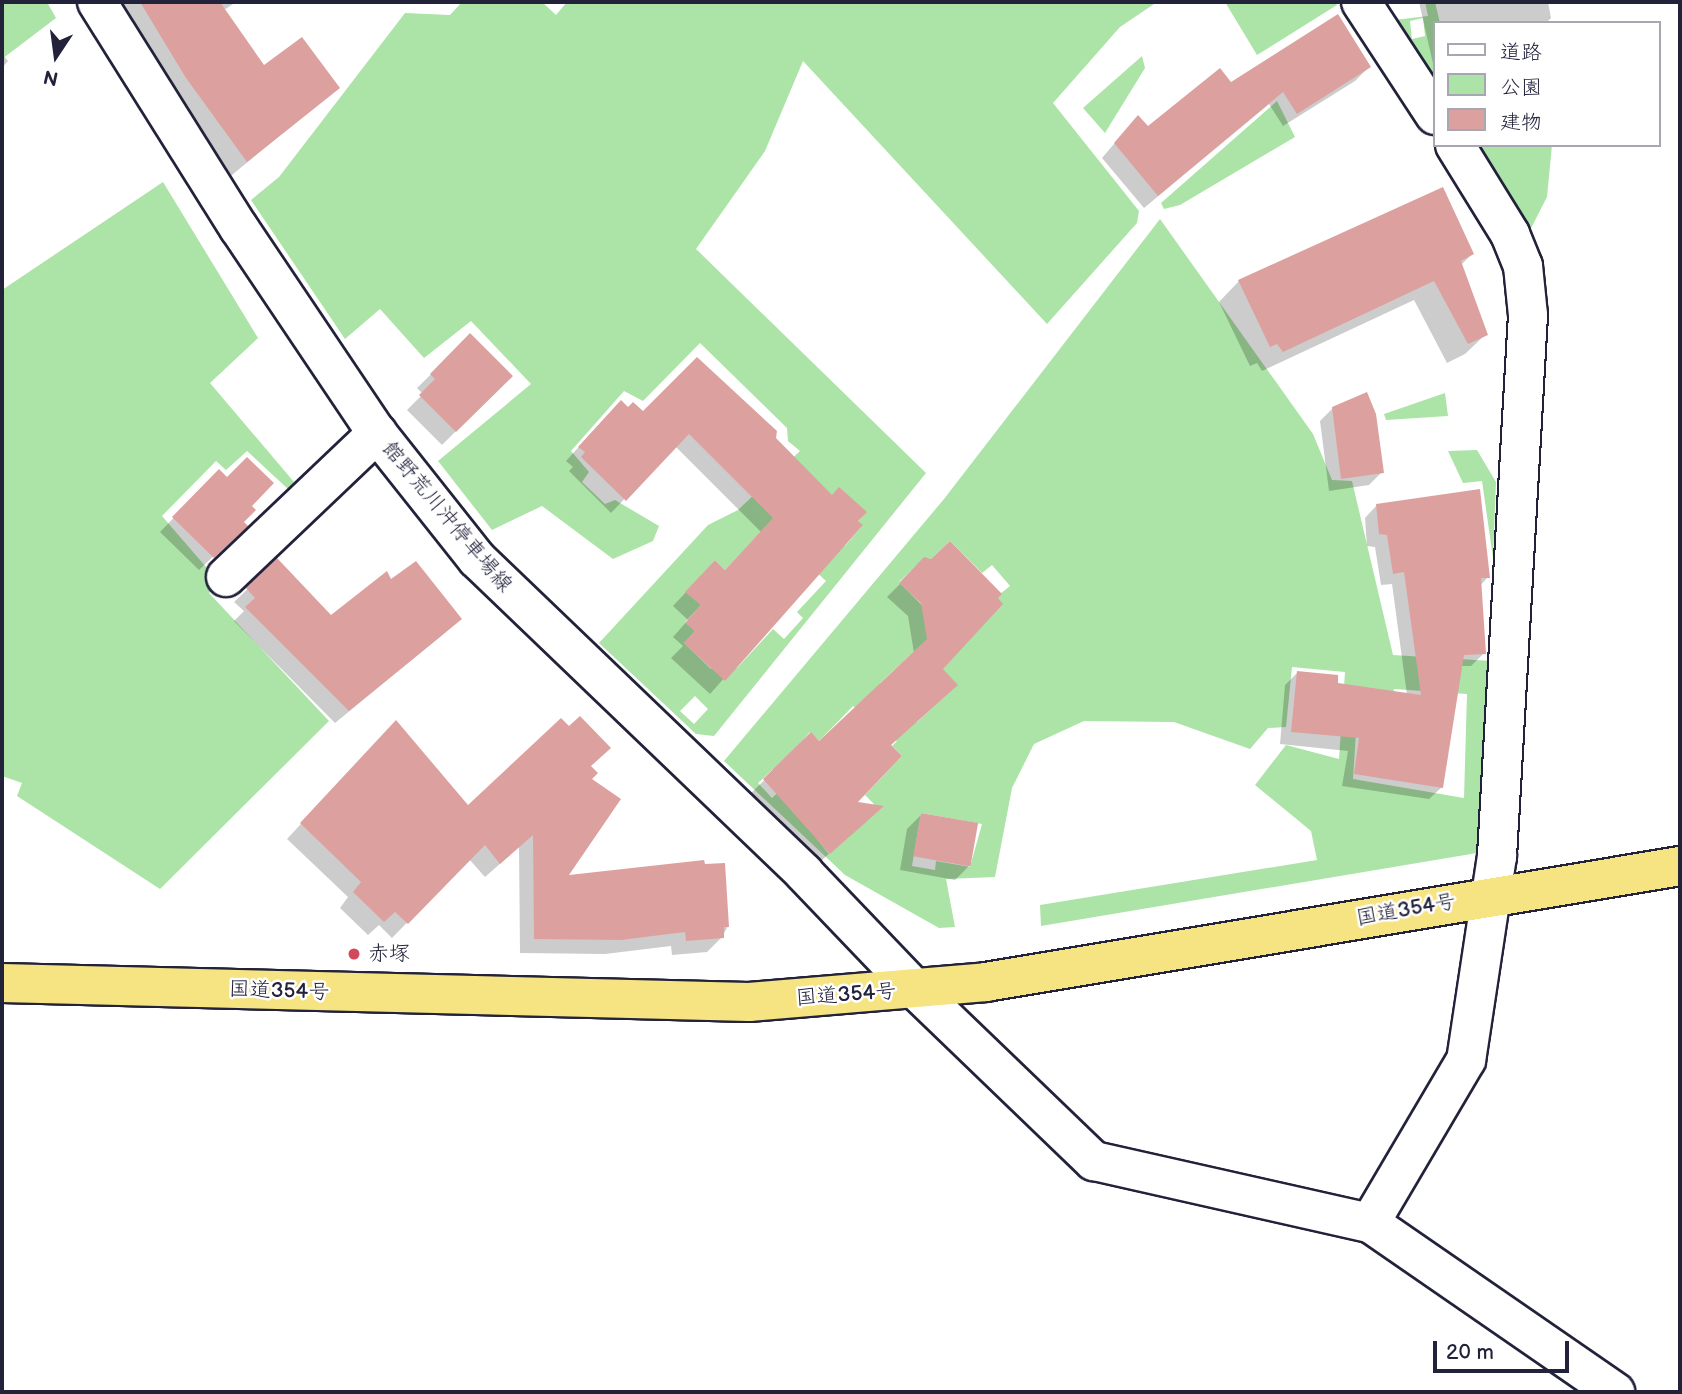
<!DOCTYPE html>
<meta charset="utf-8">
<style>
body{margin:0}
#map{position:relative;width:1682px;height:1394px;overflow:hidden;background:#fff;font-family:"Balsamiq Sans","Klee One",sans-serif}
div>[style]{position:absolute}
.green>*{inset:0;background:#ace3a7}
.shadow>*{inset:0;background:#0003}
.building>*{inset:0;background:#dca19f;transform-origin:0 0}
.roads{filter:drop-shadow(2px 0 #22223b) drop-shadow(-2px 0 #22223b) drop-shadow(0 2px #22223b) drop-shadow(0 -2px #22223b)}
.street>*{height:38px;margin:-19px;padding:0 19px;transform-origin:19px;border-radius:19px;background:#fff}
.secondary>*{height:38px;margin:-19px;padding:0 19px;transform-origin:19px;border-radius:19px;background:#fff}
.highway>*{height:38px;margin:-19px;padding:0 19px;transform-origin:19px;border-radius:19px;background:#f6e381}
.dots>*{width:19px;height:19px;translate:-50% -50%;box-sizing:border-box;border:4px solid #fff;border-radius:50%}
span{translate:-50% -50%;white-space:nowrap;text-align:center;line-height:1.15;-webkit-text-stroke:5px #fff;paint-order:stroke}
.street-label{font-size:21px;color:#22223b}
.poi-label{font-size:21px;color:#22223b}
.left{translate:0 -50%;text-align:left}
.frame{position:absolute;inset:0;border:4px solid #22223b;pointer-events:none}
.legend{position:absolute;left:1433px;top:21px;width:228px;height:126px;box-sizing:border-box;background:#fff;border:2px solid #a7a7b1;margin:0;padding:9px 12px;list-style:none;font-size:21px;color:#22223b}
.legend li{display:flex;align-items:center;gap:14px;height:35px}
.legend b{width:35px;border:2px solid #a7a7b1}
.north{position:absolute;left:21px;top:21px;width:70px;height:70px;-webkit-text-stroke:5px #fff;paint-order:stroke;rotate:193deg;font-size:19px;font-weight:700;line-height:28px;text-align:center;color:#22223b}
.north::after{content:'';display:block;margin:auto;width:24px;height:32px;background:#22223b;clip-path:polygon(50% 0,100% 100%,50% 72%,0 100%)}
.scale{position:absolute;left:1433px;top:1341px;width:136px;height:32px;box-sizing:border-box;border:4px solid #22223b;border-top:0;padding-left:9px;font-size:21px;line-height:24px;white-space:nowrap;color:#22223b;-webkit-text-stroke:5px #fff;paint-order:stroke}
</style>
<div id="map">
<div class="green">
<i style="clip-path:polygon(2px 2px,47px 2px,56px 18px,2px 59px)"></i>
<i style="clip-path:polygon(evenodd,462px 2px,542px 2px,556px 15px,567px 2px,1157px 2px,1120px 27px,1053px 103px,1139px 211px,1137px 223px,1047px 324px,803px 61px,765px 151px,696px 249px,926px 473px,714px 736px,696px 734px,599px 643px,708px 525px,738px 510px,800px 451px,788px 441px,787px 428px,700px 343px,643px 401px,624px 391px,571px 451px,589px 472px,582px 482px,605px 504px,615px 500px,659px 526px,653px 541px,613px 559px,542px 506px,492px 530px,438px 461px,531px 384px,471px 321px,424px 358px,380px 309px,345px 339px,251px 200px,279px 177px,405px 13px,450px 15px,462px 2px,839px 488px,866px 512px,858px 521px,862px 526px,845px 546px,838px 544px,839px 488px,462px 2px,766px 526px,826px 581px,797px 612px,803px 618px,784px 639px,773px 629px,737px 668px,723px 656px,711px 669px,684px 643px,695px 631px,685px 622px,701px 605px,686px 592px,715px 560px,725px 570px,766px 526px,462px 2px,695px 696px,708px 709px,694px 724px,680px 711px,695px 696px)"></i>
<i style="clip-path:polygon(1225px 2px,1335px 2px,1337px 5px,1257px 55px)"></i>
<i style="clip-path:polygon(evenodd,1425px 2px,1435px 2px,1440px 23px,1435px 23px,1435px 86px,1394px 20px,1428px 16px,1425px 2px,1423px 18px,1425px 36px,1412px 39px,1410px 21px,1423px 18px)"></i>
<i style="clip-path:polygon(1142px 56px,1145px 68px,1105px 133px,1083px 108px)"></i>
<i style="clip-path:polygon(1277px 101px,1295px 137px,1180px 205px,1164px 209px,1161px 203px)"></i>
<i style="clip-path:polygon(1474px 145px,1552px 145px,1547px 197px,1526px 238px)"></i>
<i style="clip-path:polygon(163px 182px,258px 338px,210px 383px,294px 482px,288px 489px,247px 451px,226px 470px,216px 461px,162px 516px,219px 582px,209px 593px,329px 721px,160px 889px,17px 796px,22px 783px,2px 776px,2px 290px)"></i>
<i style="clip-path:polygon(evenodd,1160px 219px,1313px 434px,1332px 480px,1352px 481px,1393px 655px,1492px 661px,1477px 853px,1041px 926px,1040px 905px,1317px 860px,1311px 831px,1255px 785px,1286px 745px,1339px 759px,1345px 672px,1292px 667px,1286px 727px,1268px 728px,1250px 749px,1174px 722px,1084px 721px,1034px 744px,1012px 788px,995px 877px,946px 879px,955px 927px,939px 928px,845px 875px,724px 761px,944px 499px,1160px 219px,950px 541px,982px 573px,992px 565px,1010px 586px,950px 634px,899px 582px,924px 558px,931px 559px,950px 541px,1160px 219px,921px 645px,957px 685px,917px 722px,880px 683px,921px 645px,1160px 219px,1394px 689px,1467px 694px,1464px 798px,1353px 779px,1358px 702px,1391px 707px,1394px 689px,1160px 219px,853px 706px,897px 741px,892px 746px,902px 756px,865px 795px,874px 804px,852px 826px,788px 757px,810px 732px,819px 741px,853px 706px,1160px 219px,773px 769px,787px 784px,772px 798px,758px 783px,773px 769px,1160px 219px,921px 813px,982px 824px,970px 867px,936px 861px,935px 870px,912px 866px,921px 813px,1160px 219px,849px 837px,829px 854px,816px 838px,849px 837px)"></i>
<i style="clip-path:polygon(1445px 393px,1448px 416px,1386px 420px,1384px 414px)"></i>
<i style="clip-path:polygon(1477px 450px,1496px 482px,1493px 558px,1482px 481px,1463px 483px,1448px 451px)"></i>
</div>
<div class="shadow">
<i style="clip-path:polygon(105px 2px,236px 2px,224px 10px,263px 67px,338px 88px,227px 179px)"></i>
<i style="clip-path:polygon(1419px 2px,1548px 2px,1551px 18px,1546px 23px,1435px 23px,1434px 68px)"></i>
<i style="clip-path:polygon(2px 54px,8px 61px,2px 68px)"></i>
<i style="clip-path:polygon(1369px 67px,1355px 81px,1283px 126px,1269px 104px,1144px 208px,1102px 158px,1125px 131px,1148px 128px,1231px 84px)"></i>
<i style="clip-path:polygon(1472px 254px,1461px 265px,1486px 334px,1465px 354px,1447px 363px,1414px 300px,1262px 371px,1257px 363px,1250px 366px,1219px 302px,1239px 281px)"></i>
<i style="clip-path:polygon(470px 336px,511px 376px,442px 445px,407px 410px,423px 394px,417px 388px)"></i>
<i style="clip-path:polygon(1333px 408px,1382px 472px,1369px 485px,1329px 491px,1320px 421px)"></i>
<i style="clip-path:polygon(628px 410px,774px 439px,860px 526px,710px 694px,671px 658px,683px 646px,673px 637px,688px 620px,673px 606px,701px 576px,724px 572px,761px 532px,675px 446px,611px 513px,569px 471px,573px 467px,566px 461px,607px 416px)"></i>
<i style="clip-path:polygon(219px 471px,249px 506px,242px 522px,245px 526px,199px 570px,160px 532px)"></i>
<i style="clip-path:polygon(1377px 505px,1488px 577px,1480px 586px,1484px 653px,1471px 666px,1460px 666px,1442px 787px,1429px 799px,1342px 786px,1348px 751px,1280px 744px,1285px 685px,1298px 672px,1336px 684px,1407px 695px,1392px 584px,1381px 585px,1375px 547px,1367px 546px,1365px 518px)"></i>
<i style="clip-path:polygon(925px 559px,932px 561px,940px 669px,854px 803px,868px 820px,815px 866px,751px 793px,811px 735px,819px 743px,914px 653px,908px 616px,887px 597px)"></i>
<i style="clip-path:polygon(277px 561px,330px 617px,390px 581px,446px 632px,335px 723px,234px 621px,244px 611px,234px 602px)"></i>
<i style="clip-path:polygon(381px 737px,468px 807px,589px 767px,566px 877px,728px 926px,722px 937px,707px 952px,672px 955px,671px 946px,605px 954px,520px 953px,519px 847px,485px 877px,469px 859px,392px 938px,379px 925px,368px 935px,340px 908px,348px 897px,287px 839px)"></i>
<i style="clip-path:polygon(921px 815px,969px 866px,955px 880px,900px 870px,907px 829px)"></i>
</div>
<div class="building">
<i style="clip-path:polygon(140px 2px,220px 2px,264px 65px,302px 37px,340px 88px,247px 162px,186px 78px)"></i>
<i style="clip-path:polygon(1338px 14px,1371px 67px,1297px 114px,1283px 92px,1158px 196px,1114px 143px,1138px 115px,1148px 126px,1220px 68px,1231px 82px)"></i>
<i style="clip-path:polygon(1443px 187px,1474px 254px,1461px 261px,1488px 335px,1468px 344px,1434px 281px,1283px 352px,1277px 344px,1270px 347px,1238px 280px)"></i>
<i style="clip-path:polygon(470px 333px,513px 376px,456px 432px,419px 395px,435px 379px,430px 374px)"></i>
<i style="clip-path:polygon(697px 357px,777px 431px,776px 438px,832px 495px,839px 487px,867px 512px,858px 521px,863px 525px,725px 681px,684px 643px,695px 631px,685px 623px,701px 605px,685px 592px,715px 560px,725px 570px,773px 518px,689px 434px,626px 501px,581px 457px,585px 452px,578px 447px,621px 400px,628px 407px,633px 402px,643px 411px)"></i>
<i style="clip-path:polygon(1367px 392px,1376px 414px,1384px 473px,1341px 479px,1332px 407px)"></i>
<i style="clip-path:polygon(247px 457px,274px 483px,252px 506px,256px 510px,244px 522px,248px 526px,214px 558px,172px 517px,219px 469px,227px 477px)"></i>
<i style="clip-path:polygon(1480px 489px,1490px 578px,1481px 578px,1486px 654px,1464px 655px,1443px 788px,1354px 774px,1359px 738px,1291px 732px,1297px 671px,1338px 675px,1338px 683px,1421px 695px,1404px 572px,1393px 574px,1387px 535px,1379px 534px,1376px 504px)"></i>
<i style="clip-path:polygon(950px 541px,1002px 594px,998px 598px,1003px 604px,943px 669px,958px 685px,891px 745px,902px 756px,858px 802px,884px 806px,830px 854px,763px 779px,811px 732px,819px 741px,927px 639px,921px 603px,899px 583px,924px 557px,931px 559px)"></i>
<i style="clip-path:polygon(277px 558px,331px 615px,387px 571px,391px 579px,416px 561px,462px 619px,349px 711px,245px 607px,255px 598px,246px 588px)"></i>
<i style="clip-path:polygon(580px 716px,611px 748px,591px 766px,598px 773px,592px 779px,621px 799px,569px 875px,704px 860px,705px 864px,725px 863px,729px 927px,724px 927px,724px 938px,686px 941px,685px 932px,621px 940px,534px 939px,533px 835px,500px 864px,485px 845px,408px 924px,395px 912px,384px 922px,353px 892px,361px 882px,300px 823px,396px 720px,468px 805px,561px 718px,569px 726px)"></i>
<i style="left:921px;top:813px;width:58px;height:44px;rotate:10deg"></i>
</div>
<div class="roads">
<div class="street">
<i style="left:1361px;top:2px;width:135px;rotate:56.8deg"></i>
<i style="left:1455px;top:145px;width:105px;rotate:58.3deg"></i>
<i style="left:1510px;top:234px;width:35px;rotate:68deg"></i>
<i style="left:1523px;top:266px;width:49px;rotate:84.2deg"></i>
<i style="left:1528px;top:315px;width:542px;rotate:93.28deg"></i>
<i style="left:1497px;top:856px;width:206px;rotate:98.6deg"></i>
<i style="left:1466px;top:1060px;width:189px;rotate:120.5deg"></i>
<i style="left:1370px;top:1223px;width:298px;rotate:34.6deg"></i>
<i style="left:226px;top:577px;width:209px;rotate:-43.6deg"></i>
<i style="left:916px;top:990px;width:247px;rotate:43.9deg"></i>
<i style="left:1094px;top:1161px;width:283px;rotate:12.7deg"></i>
</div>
<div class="secondary">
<i style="left:97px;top:2px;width:267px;rotate:57.9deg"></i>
<i style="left:239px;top:228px;width:247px;rotate:56.1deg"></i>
<i style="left:377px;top:433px;width:161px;rotate:51.6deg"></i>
<i style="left:477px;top:559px;width:453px;rotate:43.8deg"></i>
<i style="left:804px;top:873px;width:162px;rotate:46.3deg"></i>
</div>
<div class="highway">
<i style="left:2px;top:983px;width:747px;rotate:1.46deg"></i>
<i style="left:749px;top:1002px;width:238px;rotate:-4.8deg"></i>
<i style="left:986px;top:982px;width:704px;rotate:-9.49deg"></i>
</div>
</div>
<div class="dots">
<i style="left:354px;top:954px;background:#d1495b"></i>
</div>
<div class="street-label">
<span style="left:447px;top:517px;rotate:50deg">館野荒川沖停車場線</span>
<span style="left:1406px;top:910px;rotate:-10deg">国道354号</span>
<span style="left:279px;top:991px;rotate:2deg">国道354号</span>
<span style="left:846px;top:995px;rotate:-4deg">国道354号</span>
</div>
<div class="poi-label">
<span class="left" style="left:368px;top:954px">赤塚</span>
</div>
<div class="frame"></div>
<ul class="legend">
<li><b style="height:9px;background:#fff"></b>道路</li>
<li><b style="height:19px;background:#ace3a7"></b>公園</li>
<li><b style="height:19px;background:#dca19f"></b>建物</li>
</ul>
<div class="north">N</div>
<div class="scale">20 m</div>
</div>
